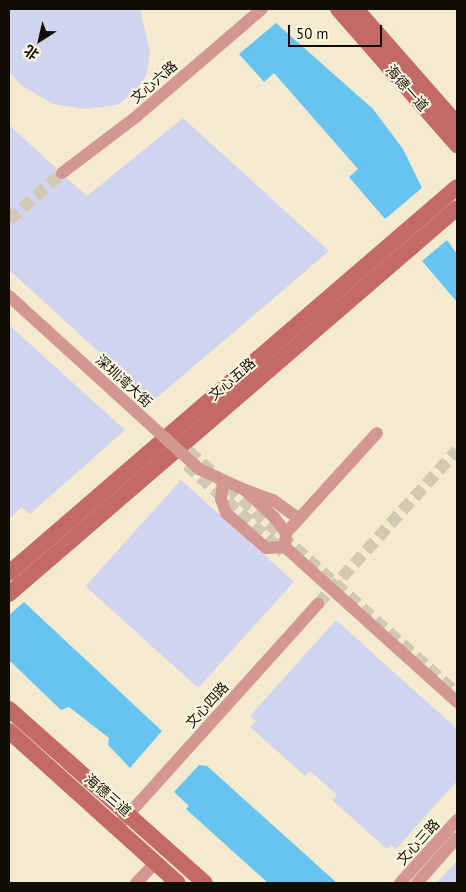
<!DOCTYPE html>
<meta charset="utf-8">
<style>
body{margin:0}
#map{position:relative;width:466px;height:892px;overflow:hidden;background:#f3eacf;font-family:"PT Sans","Noto Sans SC",sans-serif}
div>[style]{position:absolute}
.water>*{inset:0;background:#67c4f1}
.building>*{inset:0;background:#d1d4ee;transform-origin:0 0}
.street-tunnel>*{height:12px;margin-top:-6px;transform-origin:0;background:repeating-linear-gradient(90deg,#d1c9b1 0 12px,transparent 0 18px)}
.street>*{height:12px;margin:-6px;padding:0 6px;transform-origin:6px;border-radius:6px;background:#d49691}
.secondary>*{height:16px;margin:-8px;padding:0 8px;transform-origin:8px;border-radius:8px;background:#c46a66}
.street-bridge>*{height:12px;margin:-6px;padding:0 6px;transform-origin:6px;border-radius:6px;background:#d49691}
span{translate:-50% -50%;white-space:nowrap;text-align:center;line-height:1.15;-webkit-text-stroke:4px #fff7e2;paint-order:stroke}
.street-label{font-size:14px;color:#100d05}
.frame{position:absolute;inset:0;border:10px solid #100d05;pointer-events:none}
.north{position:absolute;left:15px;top:15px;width:50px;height:50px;-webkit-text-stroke:4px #fff7e2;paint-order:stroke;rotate:215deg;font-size:14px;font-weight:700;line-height:20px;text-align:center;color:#100d05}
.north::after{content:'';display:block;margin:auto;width:18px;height:22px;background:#100d05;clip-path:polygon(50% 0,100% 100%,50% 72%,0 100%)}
.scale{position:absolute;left:288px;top:25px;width:94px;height:22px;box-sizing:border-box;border:2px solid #100d05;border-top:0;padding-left:6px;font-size:15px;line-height:18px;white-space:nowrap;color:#100d05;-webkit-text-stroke:4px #fff7e2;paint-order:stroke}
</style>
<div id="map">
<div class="water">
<i style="clip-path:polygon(276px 23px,373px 109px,403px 149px,422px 188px,385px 219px,349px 177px,358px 169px,274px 73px,264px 82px,239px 54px)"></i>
<i style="clip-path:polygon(447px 240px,457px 254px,457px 302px,422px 261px)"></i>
<i style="clip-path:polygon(24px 602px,162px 731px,130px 768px,108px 745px,109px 738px,69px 707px,61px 710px,9px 660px,9px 615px)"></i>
<i style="clip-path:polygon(199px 765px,207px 766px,337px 883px,268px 883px,186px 809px,189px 806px,174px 792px)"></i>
</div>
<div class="building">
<i style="clip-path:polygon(9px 9px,140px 9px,150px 52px,147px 73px,138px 88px,118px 105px,85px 109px,53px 104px,21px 85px,9px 72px)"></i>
<i style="clip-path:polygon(183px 118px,329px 251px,153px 401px,9px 270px,9px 125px,56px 168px,56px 178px,68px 179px,87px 196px)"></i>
<i style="clip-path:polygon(9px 325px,125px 430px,30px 514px,21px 507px,9px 520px)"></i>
<i style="left:181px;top:480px;width:152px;height:143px;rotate:42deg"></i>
<i style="clip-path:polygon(336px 620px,457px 729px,457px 781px,396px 849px,391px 845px,387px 849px,332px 800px,337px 795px,310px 771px,305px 776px,250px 727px,256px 721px,250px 716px)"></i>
<i style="clip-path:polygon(457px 861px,457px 883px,437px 883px)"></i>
</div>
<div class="street-tunnel">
<i style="left:9px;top:220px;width:71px;rotate:-41.6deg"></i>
<i style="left:175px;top:439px;width:380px;rotate:42.1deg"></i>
<i style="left:187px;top:465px;width:130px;rotate:42.2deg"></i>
<i style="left:318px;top:604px;width:207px;rotate:-47.9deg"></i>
</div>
<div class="street">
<i style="left:62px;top:173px;width:94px;rotate:-37.2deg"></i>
<i style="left:137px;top:116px;width:165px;rotate:-40.6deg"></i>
<i style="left:245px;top:490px;width:30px;rotate:20deg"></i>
<i style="left:273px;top:500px;width:32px;rotate:36deg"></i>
<i style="left:286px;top:533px;width:135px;rotate:-47.7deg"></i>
<i style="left:118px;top:826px;width:299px;rotate:-48deg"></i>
<i style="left:136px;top:883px;width:28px;rotate:-46deg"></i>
<i style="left:400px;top:883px;width:85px;rotate:-47.9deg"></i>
<i style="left:417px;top:883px;width:60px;rotate:-48.4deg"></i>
</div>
<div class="secondary">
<i style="left:338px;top:9px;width:181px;rotate:48.8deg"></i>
<i style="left:356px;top:9px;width:153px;rotate:48.7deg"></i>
<i style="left:9px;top:573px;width:591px;rotate:-40.75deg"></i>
<i style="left:9px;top:594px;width:591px;rotate:-40.75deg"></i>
<i style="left:9px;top:709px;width:262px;rotate:41.6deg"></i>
<i style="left:9px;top:731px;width:227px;rotate:42deg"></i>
</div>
<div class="street-bridge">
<i style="left:9px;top:296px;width:257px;rotate:42.3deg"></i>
<i style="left:199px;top:469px;width:51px;rotate:24.5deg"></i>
<i style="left:245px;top:490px;width:40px;rotate:43deg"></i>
<i style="left:274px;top:517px;width:20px;rotate:53deg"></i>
<i style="left:286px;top:533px;width:14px;rotate:94deg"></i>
<i style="left:285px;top:547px;width:232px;rotate:42deg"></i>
<i style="left:223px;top:482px;width:17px;rotate:97deg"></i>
<i style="left:221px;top:499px;width:15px;rotate:70deg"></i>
<i style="left:226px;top:513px;width:53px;rotate:41.2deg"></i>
<i style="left:266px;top:548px;width:19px;rotate:-3deg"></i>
</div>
<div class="street-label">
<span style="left:154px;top:82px;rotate:-41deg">文心六路</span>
<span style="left:407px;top:88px;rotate:49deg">海德一道</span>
<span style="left:232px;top:379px;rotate:-41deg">文心五路</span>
<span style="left:124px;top:381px;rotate:42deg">深圳湾大街</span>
<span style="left:207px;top:705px;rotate:-48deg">文心四路</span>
<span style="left:108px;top:795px;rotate:41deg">海德三道</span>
<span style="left:418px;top:842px;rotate:-48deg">文心三路</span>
</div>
<div class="frame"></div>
<div class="north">北</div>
<div class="scale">50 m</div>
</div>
